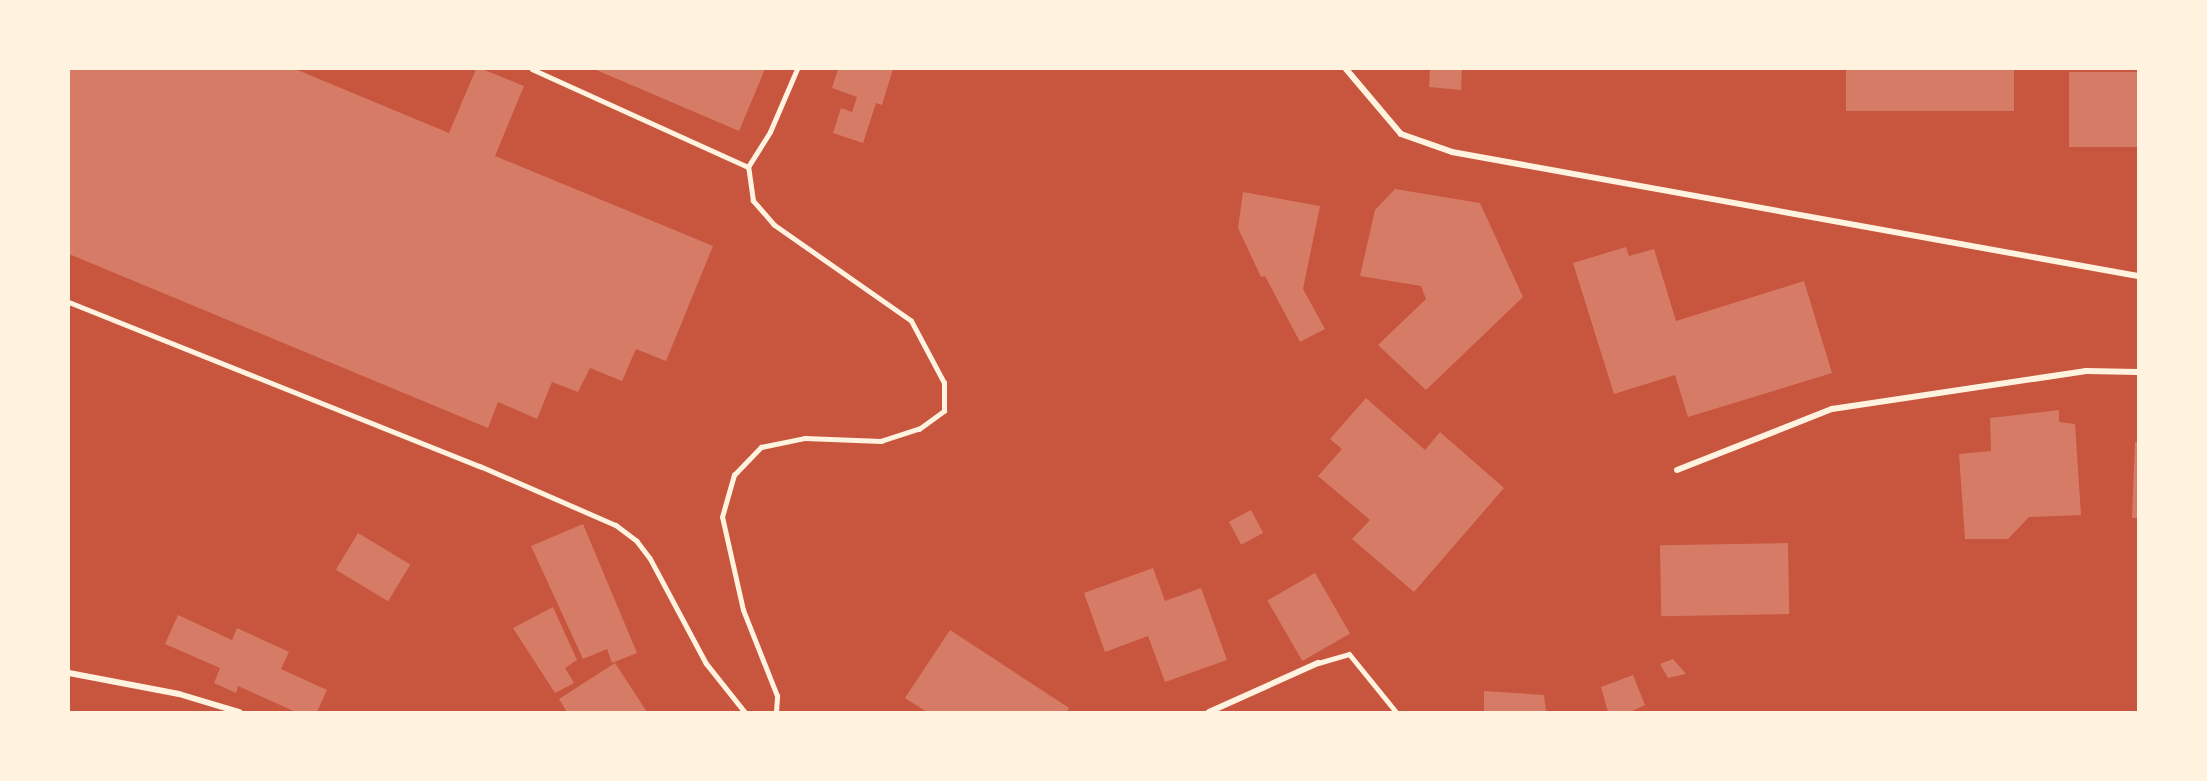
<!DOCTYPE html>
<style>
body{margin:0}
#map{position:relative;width:2207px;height:781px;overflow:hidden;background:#c8553d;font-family:Manrope,sans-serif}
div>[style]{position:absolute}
.building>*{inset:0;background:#d67c66;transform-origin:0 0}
.service>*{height:4.5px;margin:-2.25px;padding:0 2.25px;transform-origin:2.25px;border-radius:2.25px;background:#fff3e0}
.pedestrian>*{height:5px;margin:-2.5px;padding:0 2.5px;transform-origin:2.5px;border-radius:2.5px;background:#fff3e0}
.minor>*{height:6px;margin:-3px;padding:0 3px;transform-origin:3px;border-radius:3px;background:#fff3e0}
span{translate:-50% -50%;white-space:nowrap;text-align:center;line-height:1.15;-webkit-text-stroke:5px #fff3e0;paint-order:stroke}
.frame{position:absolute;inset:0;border:70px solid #fff3e0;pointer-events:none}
</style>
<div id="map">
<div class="building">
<i style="clip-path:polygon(69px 69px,295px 69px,449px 133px,476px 69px,482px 69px,524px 86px,495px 156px,713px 246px,666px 361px,636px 349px,622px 381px,590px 368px,578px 392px,552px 382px,537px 419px,498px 402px,488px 428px,69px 254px)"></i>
<i style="clip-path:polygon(594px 69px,765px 69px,739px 131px)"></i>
<i style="clip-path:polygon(838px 69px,893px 69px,882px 105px,876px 103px,863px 143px,833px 133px,841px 108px,852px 112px,857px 97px,832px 88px)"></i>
<i style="clip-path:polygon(1430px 69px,1462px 69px,1461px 90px,1429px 87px)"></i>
<i style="left:1846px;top:69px;width:168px;height:42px"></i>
<i style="left:2138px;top:72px;width:75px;height:69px;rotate:90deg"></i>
<i style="clip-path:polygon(1395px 189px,1480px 203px,1523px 297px,1426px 390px,1378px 345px,1426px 299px,1421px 286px,1360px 276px,1375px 210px)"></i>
<i style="clip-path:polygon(1243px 192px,1320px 206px,1303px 289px,1325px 329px,1300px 342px,1265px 276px,1261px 277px,1238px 228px)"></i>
<i style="clip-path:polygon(1626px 247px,1629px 256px,1654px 249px,1676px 321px,1804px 281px,1832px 373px,1688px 417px,1675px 375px,1614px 394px,1573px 263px)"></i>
<i style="clip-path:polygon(1366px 398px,1425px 450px,1440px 432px,1504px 488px,1414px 592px,1352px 539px,1370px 520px,1318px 476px,1342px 449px,1330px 439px)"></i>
<i style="clip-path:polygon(2059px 410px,2059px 422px,2075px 424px,2081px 515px,2029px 517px,2008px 539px,1965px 539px,1959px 454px,1991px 451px,1990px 418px)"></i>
<i style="clip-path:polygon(2135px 442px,2138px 442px,2138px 518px,2132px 518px)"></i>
<i style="left:1251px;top:510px;width:26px;height:25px;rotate:62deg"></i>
<i style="clip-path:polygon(583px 524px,637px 653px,612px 663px,607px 649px,583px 659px,531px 546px)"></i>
<i style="left:358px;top:533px;width:61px;height:43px;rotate:31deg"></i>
<i style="left:1788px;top:543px;width:71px;height:128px;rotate:89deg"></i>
<i style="clip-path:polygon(1153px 568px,1165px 601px,1201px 588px,1227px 660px,1165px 682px,1148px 636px,1105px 652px,1084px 593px)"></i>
<i style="left:1315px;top:573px;width:70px;height:55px;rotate:60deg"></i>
<i style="clip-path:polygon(553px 607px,577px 660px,565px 668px,574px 683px,555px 693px,513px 628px)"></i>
<i style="clip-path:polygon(178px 615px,232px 640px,237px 628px,289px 652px,281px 669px,327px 690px,317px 712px,296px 712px,238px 686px,236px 693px,214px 683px,220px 668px,165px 644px)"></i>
<i style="clip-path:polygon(950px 630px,1069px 708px,1067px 712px,927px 712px,905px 698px)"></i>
<i style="clip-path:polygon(1673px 659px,1686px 674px,1668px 678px,1660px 664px)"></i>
<i style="clip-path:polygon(615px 663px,647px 712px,567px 712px,559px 699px)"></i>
<i style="clip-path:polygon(1633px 675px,1645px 705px,1630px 712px,1608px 712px,1601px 687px)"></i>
<i style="clip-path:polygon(1484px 691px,1544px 695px,1546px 712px,1484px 712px)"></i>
</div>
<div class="service">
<i style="left:532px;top:69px;width:237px;rotate:24.4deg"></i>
<i style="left:69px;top:302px;width:443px;rotate:21.8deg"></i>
<i style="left:480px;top:466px;width:148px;rotate:23.5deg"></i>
<i style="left:616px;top:525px;width:26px;rotate:37deg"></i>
<i style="left:637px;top:541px;width:21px;rotate:53deg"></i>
<i style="left:650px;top:558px;width:119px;rotate:61.9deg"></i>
<i style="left:706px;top:663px;width:63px;rotate:51.5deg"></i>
<i style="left:776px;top:712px;width:16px;rotate:-86deg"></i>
<i style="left:777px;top:696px;width:92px;rotate:-111.6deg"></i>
<i style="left:743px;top:610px;width:95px;rotate:-102.7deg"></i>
<i style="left:722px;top:517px;width:44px;rotate:-74.1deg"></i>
<i style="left:734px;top:475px;width:39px;rotate:-46deg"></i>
<i style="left:761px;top:447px;width:45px;rotate:-11.6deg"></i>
<i style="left:805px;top:438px;width:76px;rotate:2.3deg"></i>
<i style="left:881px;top:441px;width:40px;rotate:-18deg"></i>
<i style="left:919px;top:429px;width:31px;rotate:-36deg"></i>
<i style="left:944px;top:411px;width:28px;rotate:-90deg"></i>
<i style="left:944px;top:383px;width:70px;rotate:-118deg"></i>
<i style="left:911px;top:321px;width:167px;rotate:-145deg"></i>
<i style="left:774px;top:225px;width:32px;rotate:-131deg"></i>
<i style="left:753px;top:201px;width:34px;rotate:-98deg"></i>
<i style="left:748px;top:167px;width:41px;rotate:-57.8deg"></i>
<i style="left:770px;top:132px;width:69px;rotate:-66.8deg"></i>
</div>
<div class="pedestrian">
<i style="left:1318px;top:663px;width:32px;rotate:-16deg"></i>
<i style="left:1349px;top:654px;width:75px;rotate:51deg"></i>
</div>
<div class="minor">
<i style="left:1346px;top:69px;width:85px;rotate:49.8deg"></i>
<i style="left:1401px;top:134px;width:54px;rotate:19.4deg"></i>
<i style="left:1452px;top:152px;width:697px;rotate:10.25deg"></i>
<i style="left:1677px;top:470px;width:167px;rotate:-21.5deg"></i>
<i style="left:1832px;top:409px;width:257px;rotate:-8.5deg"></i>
<i style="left:2086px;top:371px;width:52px;rotate:1.1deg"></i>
<i style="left:69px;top:673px;width:112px;rotate:10.8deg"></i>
<i style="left:179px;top:694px;width:63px;rotate:16.7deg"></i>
<i style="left:1209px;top:712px;width:120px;rotate:-24.2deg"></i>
</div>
<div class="frame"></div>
</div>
